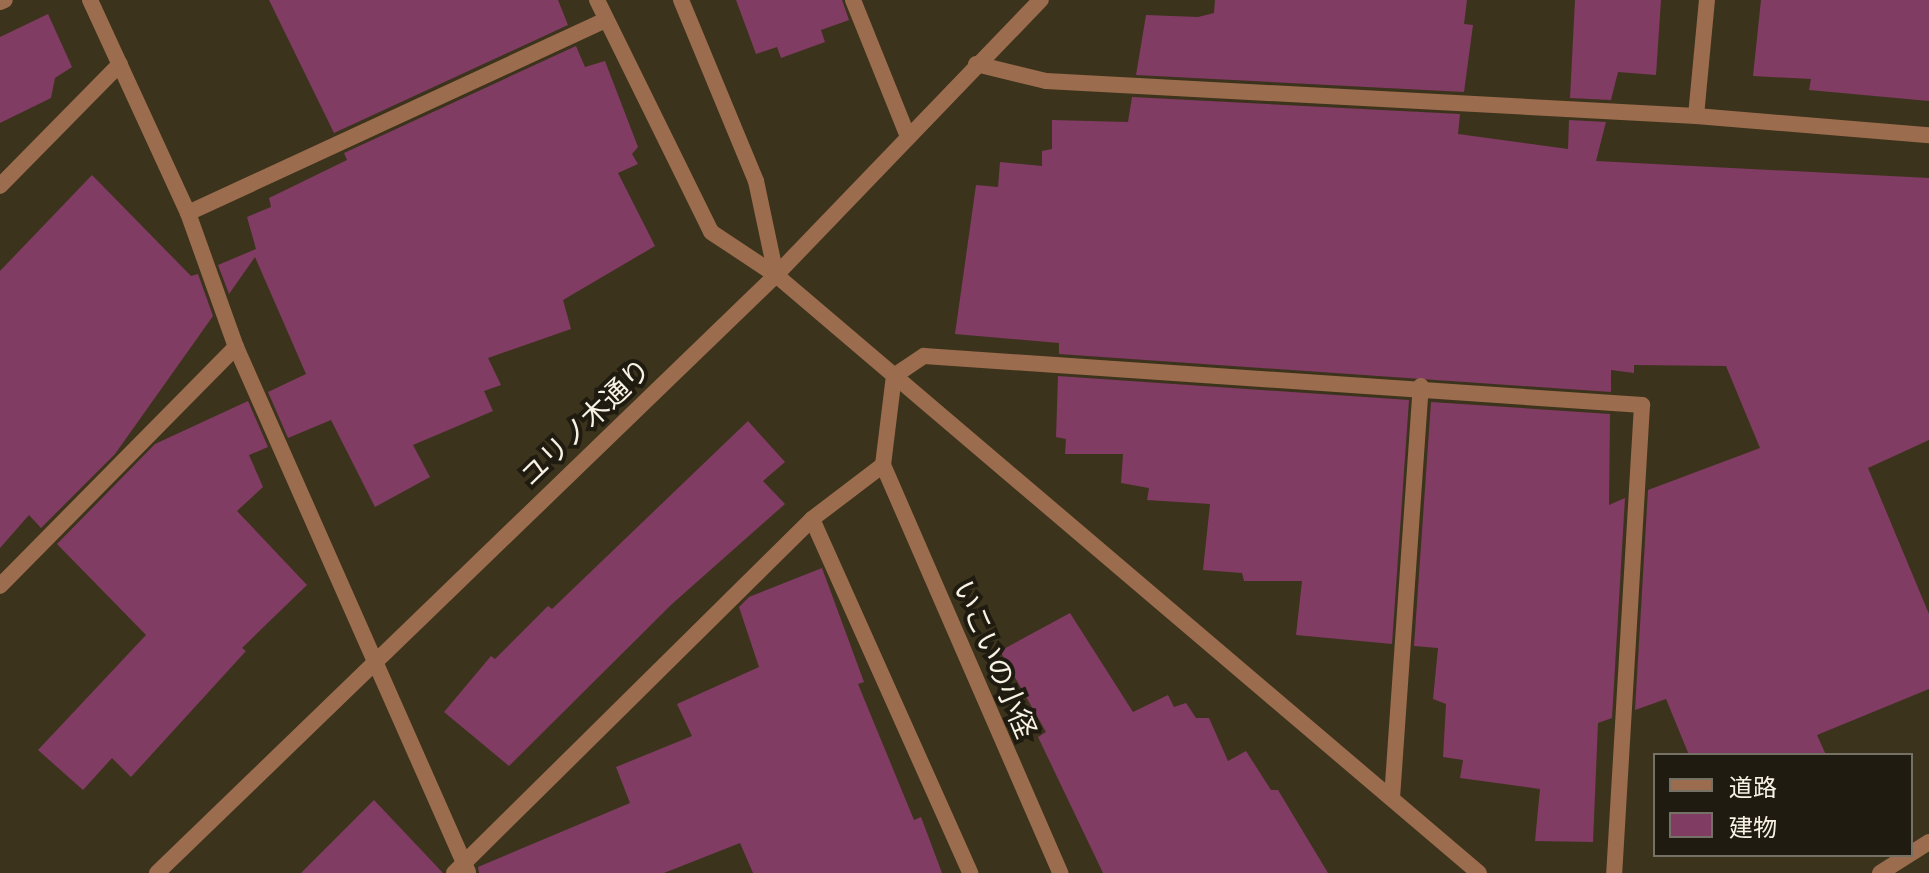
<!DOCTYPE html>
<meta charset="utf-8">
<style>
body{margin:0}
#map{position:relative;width:1929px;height:873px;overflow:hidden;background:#3c331c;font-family:"IBM Plex Sans","Noto Sans JP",sans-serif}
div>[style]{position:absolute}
.building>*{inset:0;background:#803c63}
.minor>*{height:16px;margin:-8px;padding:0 8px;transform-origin:8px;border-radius:8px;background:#9c6c4e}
.tertiary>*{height:16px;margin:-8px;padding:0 8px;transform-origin:8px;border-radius:8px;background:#9c6c4e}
span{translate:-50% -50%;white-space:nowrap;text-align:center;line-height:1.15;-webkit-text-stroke:8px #1f1b11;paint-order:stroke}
.street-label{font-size:28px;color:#f8f2e4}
.legend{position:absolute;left:1653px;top:753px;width:260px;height:104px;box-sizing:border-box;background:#1f1b11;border:2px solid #767165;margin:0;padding:10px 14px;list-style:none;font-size:24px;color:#f8f2e4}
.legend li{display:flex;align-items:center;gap:16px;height:40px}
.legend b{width:40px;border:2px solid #767165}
</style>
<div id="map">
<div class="building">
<i style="clip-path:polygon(269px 0,558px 0,568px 25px,334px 133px)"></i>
<i style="clip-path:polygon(736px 0,842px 0,849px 20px,821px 30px,825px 42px,781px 58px,777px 47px,756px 54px)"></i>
<i style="clip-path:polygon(1215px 0,1467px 0,1464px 24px,1473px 25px,1464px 92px,1136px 75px,1146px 15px,1198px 17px,1214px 13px)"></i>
<i style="clip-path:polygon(1575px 0,1661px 0,1656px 75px,1618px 72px,1611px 100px,1570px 98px)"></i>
<i style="clip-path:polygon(1761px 0,1929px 0,1929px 101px,1809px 90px,1811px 79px,1753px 76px)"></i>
<i style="clip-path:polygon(48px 14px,72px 67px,55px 78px,51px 98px,0 123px,0 37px)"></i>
<i style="clip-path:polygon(576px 46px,585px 67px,605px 61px,638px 147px,632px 154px,638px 164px,618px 173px,655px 246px,563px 300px,571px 329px,488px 358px,501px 385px,484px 391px,493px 411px,413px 445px,430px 477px,375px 507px,331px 420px,288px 438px,268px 392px,306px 374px,255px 257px,229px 294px,218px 265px,256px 249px,247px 217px,271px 207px,269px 198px,347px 160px,344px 153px)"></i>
<i style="clip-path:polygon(1132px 97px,1460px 114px,1458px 134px,1568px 149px,1569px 120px,1606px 122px,1596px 161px,1929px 178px,1929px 440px,1868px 468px,1929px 614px,1929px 689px,1817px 735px,1826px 755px,1689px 755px,1666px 699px,1635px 710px,1648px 490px,1760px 448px,1726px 366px,1634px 365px,1634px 373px,1611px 370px,1611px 392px,1059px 354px,1059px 343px,955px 334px,976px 185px,998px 187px,1000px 162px,1042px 166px,1042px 151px,1052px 149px,1052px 120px,1128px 122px)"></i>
<i style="clip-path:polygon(92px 175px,191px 276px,198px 274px,213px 316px,115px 454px,41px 528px,29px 515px,0 548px,0 271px)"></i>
<i style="clip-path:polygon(1058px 376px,1409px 400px,1392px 644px,1296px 635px,1302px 581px,1244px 581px,1242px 573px,1203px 570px,1210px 504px,1147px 500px,1149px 488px,1121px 483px,1123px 454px,1065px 454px,1066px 439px,1056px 437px)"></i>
<i style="clip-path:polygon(248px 401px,268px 447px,249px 455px,263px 487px,237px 511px,307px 585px,242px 648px,246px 651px,131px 777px,112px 758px,83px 790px,38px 750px,146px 635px,57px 544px,155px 444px)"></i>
<i style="clip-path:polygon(1431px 402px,1610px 414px,1609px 505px,1625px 498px,1612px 718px,1598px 723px,1593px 842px,1535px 841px,1540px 789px,1460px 778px,1463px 760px,1443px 757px,1446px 704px,1433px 699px,1438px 648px,1414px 646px)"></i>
<i style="clip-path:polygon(748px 421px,785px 462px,763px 481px,785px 504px,672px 604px,509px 766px,444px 712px,491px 656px,495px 659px,548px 606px,552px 609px)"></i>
<i style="clip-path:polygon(822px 568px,864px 682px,858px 684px,914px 820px,921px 817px,942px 873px,753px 873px,740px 843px,664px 873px,479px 873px,478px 867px,630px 803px,616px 767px,692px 736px,677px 704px,759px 667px,739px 607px,749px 597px)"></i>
<i style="clip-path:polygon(1070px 613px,1133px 712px,1168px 695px,1174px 707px,1186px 703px,1196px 718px,1209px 718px,1228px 761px,1246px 751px,1271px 790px,1278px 790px,1328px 873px,1103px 873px,1038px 737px,1046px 732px,1000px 651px)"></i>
<i style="clip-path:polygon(374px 800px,443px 873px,301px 873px)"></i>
</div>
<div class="minor">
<i style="left:90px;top:0;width:234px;rotate:65.3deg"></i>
<i style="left:188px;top:213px;width:142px;rotate:70.3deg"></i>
<i style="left:236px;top:347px;width:574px;rotate:66.16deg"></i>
<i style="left:597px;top:0;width:258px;rotate:63.8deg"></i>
<i style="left:711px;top:232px;width:78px;rotate:33.5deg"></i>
<i style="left:776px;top:275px;width:923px;rotate:40.39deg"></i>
<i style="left:681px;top:0;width:196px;rotate:67.5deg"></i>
<i style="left:756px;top:181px;width:96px;rotate:78deg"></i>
<i style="left:853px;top:0;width:144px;rotate:68.1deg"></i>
<i style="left:0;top:2px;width:5px;rotate:-22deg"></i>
<i style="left:976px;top:64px;width:72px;rotate:13.7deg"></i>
<i style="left:1046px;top:81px;width:651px;rotate:3.08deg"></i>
<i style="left:1696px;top:116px;width:234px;rotate:4.7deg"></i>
<i style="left:1696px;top:116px;width:117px;rotate:-84.6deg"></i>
<i style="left:0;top:186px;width:171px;rotate:-45.5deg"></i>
<i style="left:188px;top:213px;width:460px;rotate:-24.8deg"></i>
<i style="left:883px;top:465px;width:445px;rotate:66.5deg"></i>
<i style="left:812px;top:519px;width:388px;rotate:65.9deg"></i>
<i style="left:0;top:586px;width:336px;rotate:-45.4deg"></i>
<i style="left:1392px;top:798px;width:413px;rotate:-86deg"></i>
<i style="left:454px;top:873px;width:503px;rotate:-44.68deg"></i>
<i style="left:812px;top:519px;width:89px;rotate:-37.3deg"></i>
<i style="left:883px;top:465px;width:90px;rotate:-83deg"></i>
<i style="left:894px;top:376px;width:36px;rotate:-34deg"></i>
<i style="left:924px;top:356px;width:720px;rotate:3.9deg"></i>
<i style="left:1642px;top:405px;width:469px;rotate:93.4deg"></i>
</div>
<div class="tertiary">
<i style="left:157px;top:873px;width:861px;rotate:-44.01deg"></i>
<i style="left:776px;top:275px;width:382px;rotate:-46.1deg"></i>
<i style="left:1880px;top:873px;width:58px;rotate:-32.3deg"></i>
</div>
<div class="street-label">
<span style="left:585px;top:422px;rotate:-44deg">ユリノ木通り</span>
<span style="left:995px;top:659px;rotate:67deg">いこいの小径</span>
</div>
<ul class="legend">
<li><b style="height:10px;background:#9c6c4e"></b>道路</li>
<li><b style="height:22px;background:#803c63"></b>建物</li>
</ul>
</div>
